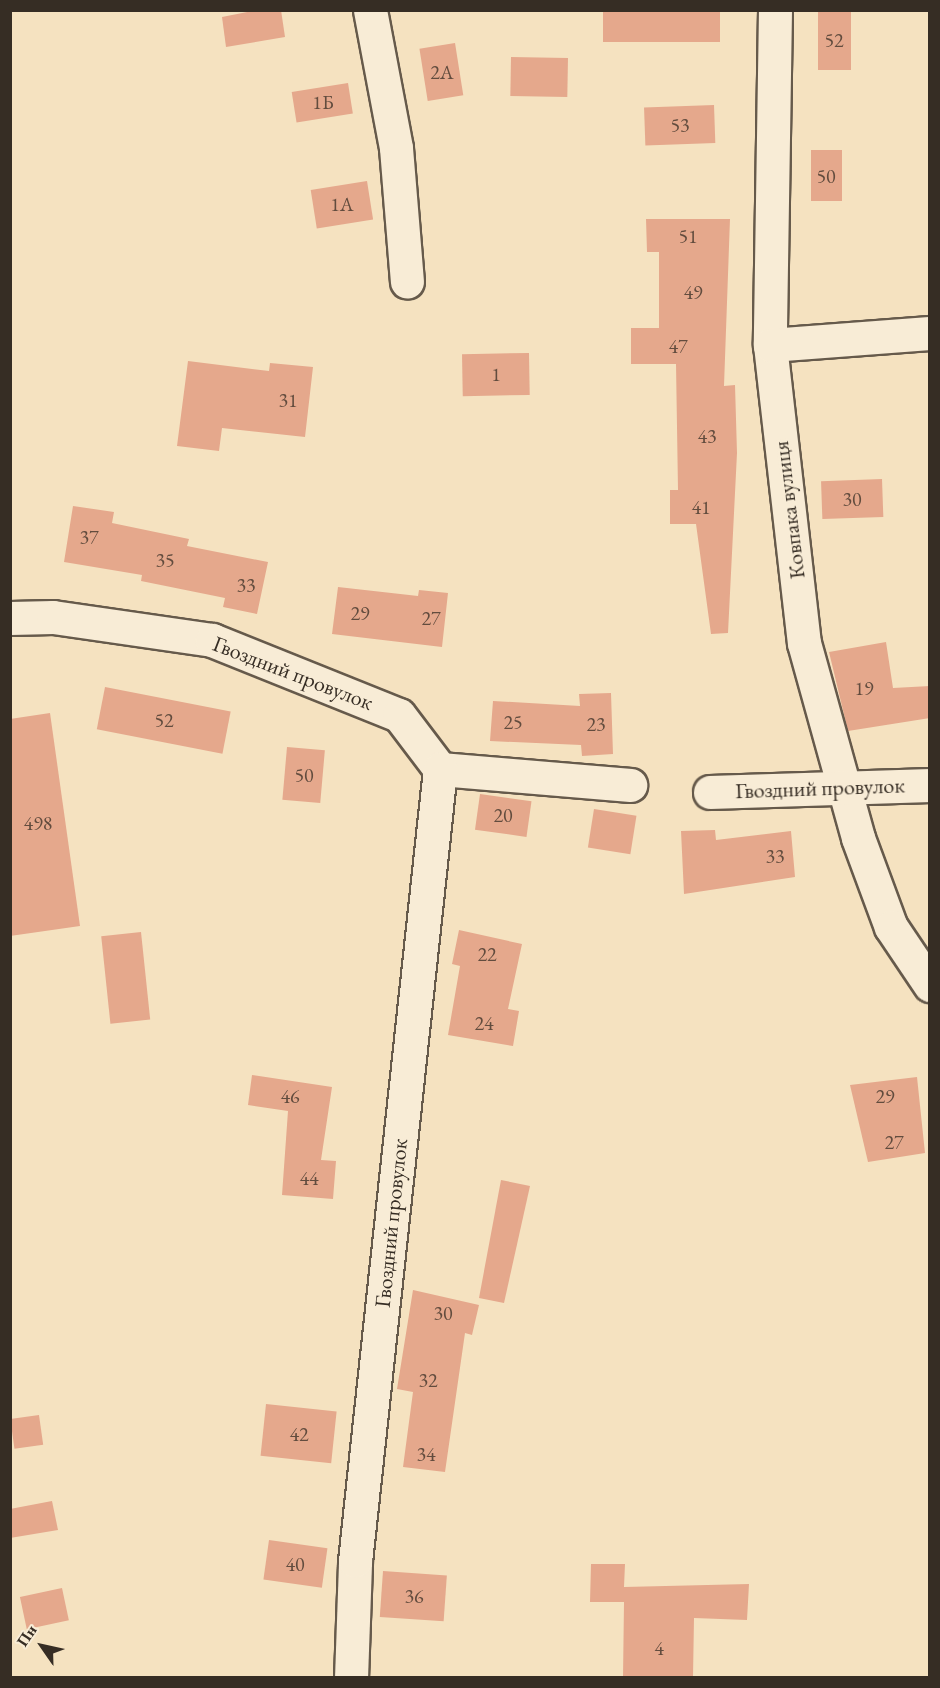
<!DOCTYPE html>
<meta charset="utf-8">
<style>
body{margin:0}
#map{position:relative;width:940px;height:1688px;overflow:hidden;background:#f5e2c0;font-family:"EB Garamond",serif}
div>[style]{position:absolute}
.building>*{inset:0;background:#e5a88c;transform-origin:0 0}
.roads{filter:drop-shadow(2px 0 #665a4b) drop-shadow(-2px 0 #665a4b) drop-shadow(0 2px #665a4b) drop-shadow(0 -2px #665a4b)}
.minor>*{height:33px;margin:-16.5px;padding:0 16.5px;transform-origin:16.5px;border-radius:16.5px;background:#f8ecd6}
span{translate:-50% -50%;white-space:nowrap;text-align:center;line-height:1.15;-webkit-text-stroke:4.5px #f8ecd6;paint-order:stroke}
.number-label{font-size:20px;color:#624c3e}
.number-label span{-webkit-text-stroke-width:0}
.street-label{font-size:22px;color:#362d24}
.frame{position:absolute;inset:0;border:12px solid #362d24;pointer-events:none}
.north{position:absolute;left:12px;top:1616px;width:60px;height:60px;-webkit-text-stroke:4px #f8ecd6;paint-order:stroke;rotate:304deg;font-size:16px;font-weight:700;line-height:24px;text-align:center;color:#362d24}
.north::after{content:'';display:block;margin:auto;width:21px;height:27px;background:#362d24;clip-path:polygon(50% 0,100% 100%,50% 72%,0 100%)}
</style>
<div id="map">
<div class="building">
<i style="clip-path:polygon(257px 10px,281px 10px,285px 37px,226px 47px,222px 17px)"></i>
<i style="left:818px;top:10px;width:33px;height:60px"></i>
<i style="left:603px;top:11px;width:117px;height:31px"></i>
<i style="left:455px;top:43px;width:53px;height:36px;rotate:81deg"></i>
<i style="left:511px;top:57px;width:57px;height:39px;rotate:1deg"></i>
<i style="left:348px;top:83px;width:31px;height:57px;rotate:81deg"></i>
<i style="left:714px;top:105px;width:38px;height:70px;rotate:88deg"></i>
<i style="left:811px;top:150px;width:31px;height:51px"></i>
<i style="left:367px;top:181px;width:39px;height:57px;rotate:81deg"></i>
<i style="clip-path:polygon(646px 219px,730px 219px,724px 386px,735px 385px,737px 453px,728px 633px,711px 634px,696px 524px,670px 524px,670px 490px,678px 490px,676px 364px,631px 364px,631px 328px,659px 328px,659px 252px,647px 252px)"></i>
<i style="left:529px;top:353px;width:42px;height:67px;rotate:89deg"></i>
<i style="clip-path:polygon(188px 361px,269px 371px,270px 363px,313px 367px,305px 437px,222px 428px,219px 451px,177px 446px)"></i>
<i style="left:882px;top:479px;width:38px;height:61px;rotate:88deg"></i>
<i style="clip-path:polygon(73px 506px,114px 512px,112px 523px,189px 539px,187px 546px,268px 562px,257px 614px,223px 607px,225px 598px,141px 581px,142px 575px,64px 562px)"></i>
<i style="clip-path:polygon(338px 587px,418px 596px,419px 590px,448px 593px,442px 647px,332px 634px)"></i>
<i style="clip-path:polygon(886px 642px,893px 688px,930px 686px,930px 718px,848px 731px,829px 652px)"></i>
<i style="left:105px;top:687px;width:128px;height:43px;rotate:11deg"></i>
<i style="clip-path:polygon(611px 693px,613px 754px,582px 756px,581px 745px,490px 741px,493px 701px,580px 706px,579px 694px)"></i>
<i style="clip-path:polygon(50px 713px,80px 926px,10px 936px,10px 719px)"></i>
<i style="left:287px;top:747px;width:38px;height:53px;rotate:5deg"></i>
<i style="left:480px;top:794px;width:52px;height:36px;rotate:8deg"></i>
<i style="left:594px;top:809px;width:43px;height:39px;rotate:9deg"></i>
<i style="clip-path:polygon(715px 830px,716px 840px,791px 831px,795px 877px,684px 894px,681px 831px)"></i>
<i style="clip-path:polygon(459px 930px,522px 944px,508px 1009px,519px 1011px,513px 1046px,448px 1035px,460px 966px,452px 964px)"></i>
<i style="left:141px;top:932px;width:88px;height:40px;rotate:84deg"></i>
<i style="clip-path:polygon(252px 1075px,332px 1087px,321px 1160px,336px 1161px,333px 1199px,282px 1195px,288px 1111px,248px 1105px)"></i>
<i style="clip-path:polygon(917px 1077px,925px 1153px,868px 1162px,850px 1085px)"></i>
<i style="clip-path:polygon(501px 1180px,530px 1186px,504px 1303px,479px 1298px)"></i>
<i style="clip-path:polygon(413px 1290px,479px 1305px,472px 1335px,465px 1333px,445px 1472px,403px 1467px,413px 1392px,397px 1389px)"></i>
<i style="left:266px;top:1404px;width:71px;height:52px;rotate:6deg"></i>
<i style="left:39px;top:1415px;width:30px;height:29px;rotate:82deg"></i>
<i style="clip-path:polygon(52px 1501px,58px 1530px,10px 1538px,10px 1509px)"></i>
<i style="left:269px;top:1540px;width:59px;height:40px;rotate:8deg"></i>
<i style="clip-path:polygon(591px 1564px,625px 1564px,624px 1587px,749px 1584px,747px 1620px,694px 1618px,693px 1677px,623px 1677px,624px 1602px,590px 1602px)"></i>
<i style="left:383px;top:1571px;width:64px;height:46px;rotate:4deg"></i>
<i style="left:62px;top:1588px;width:33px;height:43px;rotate:78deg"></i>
</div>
<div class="roads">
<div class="minor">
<i style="left:370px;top:10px;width:140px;rotate:79.3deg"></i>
<i style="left:396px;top:148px;width:134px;rotate:85.3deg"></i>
<i style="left:775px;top:10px;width:335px;rotate:90.9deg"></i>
<i style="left:770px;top:345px;width:300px;rotate:83.5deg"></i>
<i style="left:804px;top:643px;width:202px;rotate:74.5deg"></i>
<i style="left:858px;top:838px;width:95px;rotate:69.7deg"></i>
<i style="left:891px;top:927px;width:70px;rotate:56.1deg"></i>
<i style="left:770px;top:345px;width:160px;rotate:-4.3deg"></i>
<i style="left:10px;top:618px;width:43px;rotate:-1.3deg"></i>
<i style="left:53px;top:617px;width:161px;rotate:8.2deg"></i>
<i style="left:212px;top:640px;width:201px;rotate:21.9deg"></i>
<i style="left:399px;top:715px;width:68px;rotate:52.8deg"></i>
<i style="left:440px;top:769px;width:191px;rotate:4.8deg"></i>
<i style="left:710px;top:792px;width:220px;rotate:-1.8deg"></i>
<i style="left:351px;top:1678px;width:117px;rotate:-88deg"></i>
<i style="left:355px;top:1561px;width:797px;rotate:-83.87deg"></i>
</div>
</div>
<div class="number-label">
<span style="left:834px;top:40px">52</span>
<span style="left:442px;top:72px">2А</span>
<span style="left:323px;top:102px">1Б</span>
<span style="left:680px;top:125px">53</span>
<span style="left:826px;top:176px">50</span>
<span style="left:342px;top:204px">1А</span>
<span style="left:688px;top:236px">51</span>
<span style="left:693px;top:292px">49</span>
<span style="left:678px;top:346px">47</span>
<span style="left:496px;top:374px">1</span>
<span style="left:288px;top:400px">31</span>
<span style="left:707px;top:436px">43</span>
<span style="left:852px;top:499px">30</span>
<span style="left:701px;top:507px">41</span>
<span style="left:89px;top:537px">37</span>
<span style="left:165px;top:560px">35</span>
<span style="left:246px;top:585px">33</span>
<span style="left:360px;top:613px">29</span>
<span style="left:431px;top:618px">27</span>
<span style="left:864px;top:688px">19</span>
<span style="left:164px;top:720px">52</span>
<span style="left:513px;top:722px">25</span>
<span style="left:596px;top:724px">23</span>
<span style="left:304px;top:775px">50</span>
<span style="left:503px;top:815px">20</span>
<span style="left:38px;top:823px">498</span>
<span style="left:775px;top:856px">33</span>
<span style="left:487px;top:954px">22</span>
<span style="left:484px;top:1023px">24</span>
<span style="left:290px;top:1096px">46</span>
<span style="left:885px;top:1096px">29</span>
<span style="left:894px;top:1142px">27</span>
<span style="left:309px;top:1178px">44</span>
<span style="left:443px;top:1313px">30</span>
<span style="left:428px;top:1380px">32</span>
<span style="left:299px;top:1434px">42</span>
<span style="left:426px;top:1454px">34</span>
<span style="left:295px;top:1564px">40</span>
<span style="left:414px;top:1596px">36</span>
<span style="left:659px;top:1648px">4</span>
</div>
<div class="street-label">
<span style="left:789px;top:510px;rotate:-97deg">Ковпака вулиця</span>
<span style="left:293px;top:673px;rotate:21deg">Гвоздний провулок</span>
<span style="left:820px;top:788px;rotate:-2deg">Гвоздний провулок</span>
<span style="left:391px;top:1223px;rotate:-84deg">Гвоздний провулок</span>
</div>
<div class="frame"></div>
<div class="north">Пн</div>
</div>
